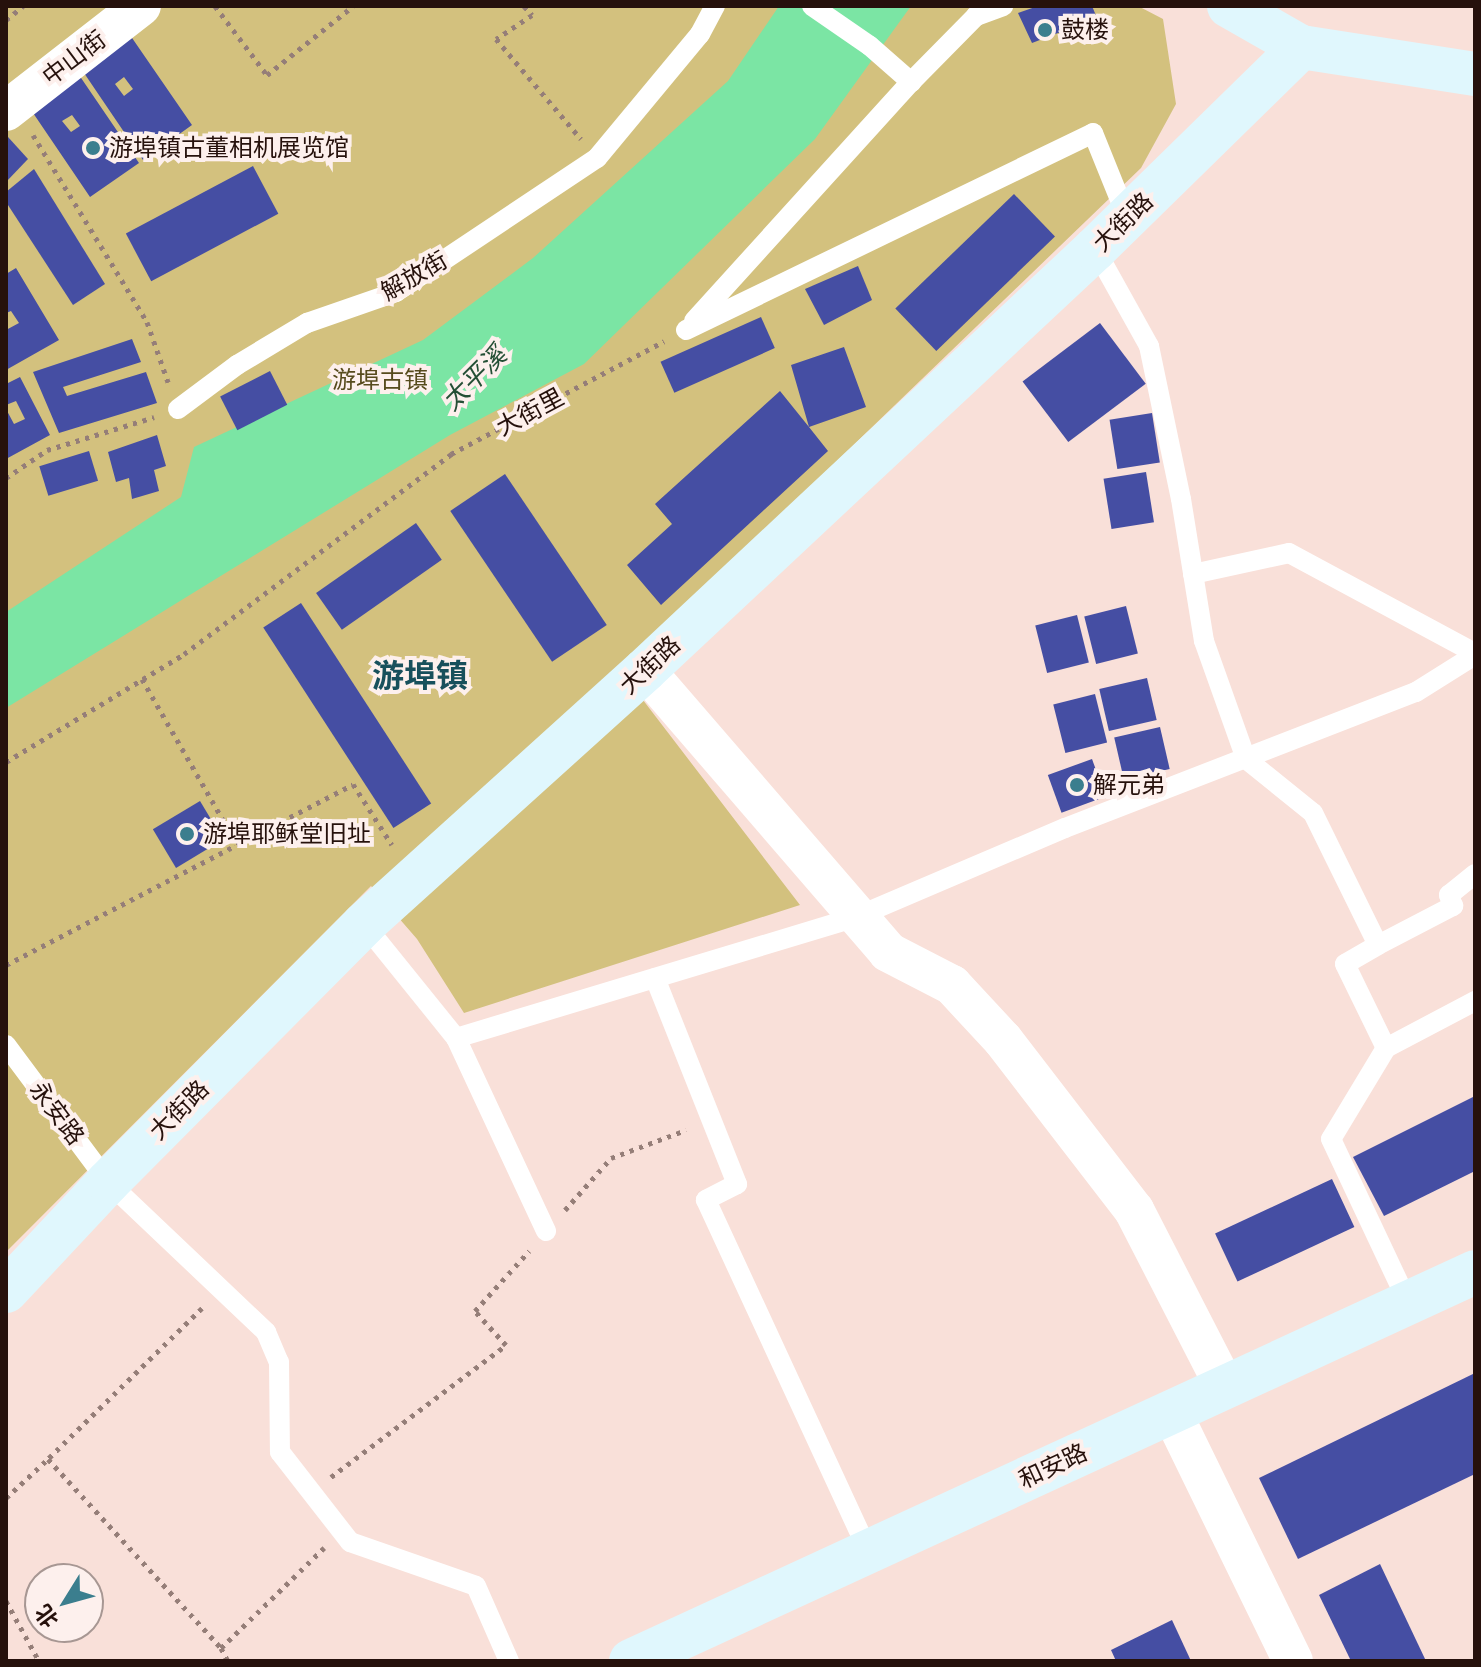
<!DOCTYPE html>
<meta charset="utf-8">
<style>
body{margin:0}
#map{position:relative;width:1481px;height:1667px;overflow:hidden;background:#f9e0d9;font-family:"Public Sans","Noto Sans SC",sans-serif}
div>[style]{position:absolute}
.green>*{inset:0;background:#d3c17e}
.water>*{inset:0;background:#7be5a4}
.building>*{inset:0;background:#454ea3;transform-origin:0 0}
.path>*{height:5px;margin-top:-2.5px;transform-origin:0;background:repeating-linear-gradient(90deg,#957e78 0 4px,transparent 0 10px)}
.lane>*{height:20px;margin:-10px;padding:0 10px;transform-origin:10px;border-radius:10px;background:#fff}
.street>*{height:40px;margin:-20px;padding:0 20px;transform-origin:20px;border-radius:20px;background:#fff}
.secondary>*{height:44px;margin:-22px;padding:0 22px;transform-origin:22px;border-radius:22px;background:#e0f7fd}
.dots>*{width:22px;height:22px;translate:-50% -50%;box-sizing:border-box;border:4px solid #fdf0ed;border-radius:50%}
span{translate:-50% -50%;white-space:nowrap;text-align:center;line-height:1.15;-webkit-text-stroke:8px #fdf0ed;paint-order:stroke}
.poi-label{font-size:24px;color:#26110c}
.left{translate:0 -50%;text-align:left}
.street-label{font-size:24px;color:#26110c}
.park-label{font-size:24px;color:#574b1d}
.water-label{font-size:26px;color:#244f35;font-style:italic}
.district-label{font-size:32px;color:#18505c;font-weight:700}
.frame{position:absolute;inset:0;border:8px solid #26110c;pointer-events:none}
.north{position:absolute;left:24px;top:1563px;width:80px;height:80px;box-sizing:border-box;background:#fdf0ed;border:2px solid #a79793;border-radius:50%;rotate:233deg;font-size:22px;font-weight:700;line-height:32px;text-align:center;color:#26110c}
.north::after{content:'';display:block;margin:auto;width:28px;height:36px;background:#3b7e8e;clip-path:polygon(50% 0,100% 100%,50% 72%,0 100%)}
</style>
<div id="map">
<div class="green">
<i style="clip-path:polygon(6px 6px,1138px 6px,1163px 19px,1176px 104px,1141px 168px,620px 670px,800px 905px,464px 1013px,417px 939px,371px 886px,6px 1252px)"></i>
</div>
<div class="water">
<i style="clip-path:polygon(779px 6px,911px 6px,815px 139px,584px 364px,450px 435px,6px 708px,6px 612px,181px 497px,194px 447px,423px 340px,533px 258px,728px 81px)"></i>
</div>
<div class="building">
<i style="clip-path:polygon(1038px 6px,1092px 6px,1097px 18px,1032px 43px,1018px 13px)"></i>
<i style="clip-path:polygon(evenodd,130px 35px,192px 125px,143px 160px,82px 70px,130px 35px,124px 77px,133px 89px,124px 96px,115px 84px,124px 77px)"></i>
<i style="clip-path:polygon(evenodd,77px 72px,139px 163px,90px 197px,29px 107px,77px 72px,72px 115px,80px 126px,71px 132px,62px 121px,72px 115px)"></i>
<i style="clip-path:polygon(8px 137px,28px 159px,6px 182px,6px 139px)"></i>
<i style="left:253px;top:166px;width:54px;height:144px;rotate:62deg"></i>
<i style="clip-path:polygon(34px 169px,105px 284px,73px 305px,6px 202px,6px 192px)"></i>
<i style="left:1014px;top:194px;width:59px;height:165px;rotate:46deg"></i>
<i style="clip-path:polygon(858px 266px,872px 300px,824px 325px,805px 289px)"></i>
<i style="clip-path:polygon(16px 268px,59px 340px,6px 370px,6px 330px,19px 323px,11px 311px,6px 313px,6px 274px)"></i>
<i style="left:761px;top:317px;width:34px;height:110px;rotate:66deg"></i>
<i style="left:1100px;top:323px;width:76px;height:97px;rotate:53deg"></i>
<i style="clip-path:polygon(132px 339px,141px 362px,63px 387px,67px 396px,146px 372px,157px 403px,59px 433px,33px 372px)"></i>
<i style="clip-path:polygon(844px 347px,866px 407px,809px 427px,828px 451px,661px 605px,627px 565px,672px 524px,655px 504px,780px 391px,809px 427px,791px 365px)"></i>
<i style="left:270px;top:371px;width:38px;height:56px;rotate:63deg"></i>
<i style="clip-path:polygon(20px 377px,50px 435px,6px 459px,6px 409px,14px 424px,25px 419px,16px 401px,6px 405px,6px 384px)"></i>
<i style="left:1152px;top:413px;width:50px;height:43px;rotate:81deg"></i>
<i style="clip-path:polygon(157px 435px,166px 466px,154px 470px,159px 491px,132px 499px,129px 478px,116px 482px,108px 452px)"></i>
<i style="left:89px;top:451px;width:31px;height:52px;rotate:73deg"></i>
<i style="left:1146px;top:472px;width:51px;height:43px;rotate:81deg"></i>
<i style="left:505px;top:474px;width:182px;height:66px;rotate:56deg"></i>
<i style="left:416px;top:523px;width:45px;height:122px;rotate:55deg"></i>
<i style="left:301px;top:603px;width:239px;height:45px;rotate:57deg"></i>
<i style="left:1126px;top:606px;width:49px;height:43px;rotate:76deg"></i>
<i style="left:1077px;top:615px;width:49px;height:43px;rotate:76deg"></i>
<i style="left:1147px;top:678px;width:43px;height:49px;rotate:77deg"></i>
<i style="left:1095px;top:694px;width:50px;height:43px;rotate:76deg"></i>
<i style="left:1160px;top:727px;width:43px;height:47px;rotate:77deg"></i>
<i style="left:1092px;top:759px;width:40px;height:47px;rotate:70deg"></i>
<i style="left:200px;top:801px;width:45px;height:55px;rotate:59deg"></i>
<i style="clip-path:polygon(1475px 1096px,1475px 1171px,1384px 1216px,1353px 1157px)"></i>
<i style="left:1332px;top:1179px;width:53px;height:129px;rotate:65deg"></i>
<i style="clip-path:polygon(1475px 1373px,1475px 1474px,1298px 1559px,1259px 1478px)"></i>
<i style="clip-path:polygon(1380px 1564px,1426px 1661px,1351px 1661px,1319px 1595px)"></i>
<i style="clip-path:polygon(1172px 1620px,1191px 1661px,1116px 1661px,1111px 1650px)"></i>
</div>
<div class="path">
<i style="left:215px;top:6px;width:86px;rotate:53deg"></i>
<i style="left:267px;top:75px;width:110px;rotate:-38.7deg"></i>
<i style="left:524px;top:6px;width:12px;rotate:48deg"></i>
<i style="left:532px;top:15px;width:43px;rotate:146.3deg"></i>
<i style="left:496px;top:39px;width:131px;rotate:49.6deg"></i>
<i style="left:6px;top:20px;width:22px;rotate:-39deg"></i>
<i style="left:33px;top:135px;width:219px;rotate:58.6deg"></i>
<i style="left:147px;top:322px;width:64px;rotate:70.7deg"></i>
<i style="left:6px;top:478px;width:50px;rotate:-34.3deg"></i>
<i style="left:47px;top:450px;width:112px;rotate:-17.1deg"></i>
<i style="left:142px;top:679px;width:190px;rotate:60.1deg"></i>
<i style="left:6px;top:762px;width:208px;rotate:-31.2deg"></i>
<i style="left:184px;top:654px;width:334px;rotate:-36.8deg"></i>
<i style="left:451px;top:454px;width:241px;rotate:-27.9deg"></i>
<i style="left:6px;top:965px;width:391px;rotate:-27.5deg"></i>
<i style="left:353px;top:784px;width:72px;rotate:57.4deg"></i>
<i style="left:565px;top:1210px;width:69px;rotate:-48.5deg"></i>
<i style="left:611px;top:1158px;width:80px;rotate:-20.5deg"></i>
<i style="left:202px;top:1308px;width:216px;rotate:135.6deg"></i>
<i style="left:48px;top:1459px;width:256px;rotate:47.5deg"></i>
<i style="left:221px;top:1648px;width:15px;rotate:62deg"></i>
<i style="left:331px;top:1477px;width:219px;rotate:-37deg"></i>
<i style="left:506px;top:1345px;width:46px;rotate:-132.4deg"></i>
<i style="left:475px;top:1311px;width:81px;rotate:-48deg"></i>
<i style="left:6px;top:1498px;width:57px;rotate:-42.9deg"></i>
<i style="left:6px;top:1601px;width:68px;rotate:61.2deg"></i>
<i style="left:221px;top:1648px;width:144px;rotate:-44.2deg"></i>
</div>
<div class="lane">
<i style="left:812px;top:6px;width:70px;rotate:34.6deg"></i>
<i style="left:870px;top:46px;width:55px;rotate:41.3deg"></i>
<i style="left:1095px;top:249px;width:111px;rotate:60.9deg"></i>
<i style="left:1149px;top:346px;width:156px;rotate:78.2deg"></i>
<i style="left:1181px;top:499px;width:144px;rotate:80.8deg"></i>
<i style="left:1204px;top:641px;width:125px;rotate:70.4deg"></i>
<i style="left:1246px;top:759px;width:86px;rotate:38.9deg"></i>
<i style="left:1313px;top:813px;width:147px;rotate:63.8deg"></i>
<i style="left:1378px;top:945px;width:38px;rotate:150deg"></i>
<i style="left:1345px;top:964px;width:93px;rotate:64deg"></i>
<i style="left:1386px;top:1048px;width:106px;rotate:121.1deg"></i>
<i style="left:1331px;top:1139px;width:181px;rotate:64.8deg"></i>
<i style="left:694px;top:321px;width:323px;rotate:-47.8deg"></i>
<i style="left:911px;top:82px;width:93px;rotate:-45.4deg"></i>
<i style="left:976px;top:16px;width:29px;rotate:-20deg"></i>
<i style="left:686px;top:330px;width:452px;rotate:-25.8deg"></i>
<i style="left:1093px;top:133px;width:91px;rotate:68deg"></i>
<i style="left:178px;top:409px;width:74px;rotate:-36.7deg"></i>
<i style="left:237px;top:365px;width:82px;rotate:-31deg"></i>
<i style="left:307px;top:323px;width:94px;rotate:-19.2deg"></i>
<i style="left:396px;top:292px;width:242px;rotate:-33.7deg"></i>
<i style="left:597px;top:158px;width:161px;rotate:-50.3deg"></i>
<i style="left:700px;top:34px;width:32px;rotate:-62deg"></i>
<i style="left:1193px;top:574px;width:98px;rotate:-12.3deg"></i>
<i style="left:1289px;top:553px;width:211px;rotate:28.3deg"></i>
<i style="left:364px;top:924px;width:146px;rotate:51.1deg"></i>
<i style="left:456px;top:1038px;width:418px;rotate:-16.8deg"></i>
<i style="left:856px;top:917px;width:227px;rotate:-23.1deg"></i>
<i style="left:1065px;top:828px;width:376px;rotate:-21.2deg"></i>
<i style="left:1416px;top:692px;width:70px;rotate:-32.1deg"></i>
<i style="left:1378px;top:945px;width:85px;rotate:-27.5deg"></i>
<i style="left:1453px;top:906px;width:12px;rotate:-110deg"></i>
<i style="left:1449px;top:895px;width:33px;rotate:-39deg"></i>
<i style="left:655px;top:978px;width:222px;rotate:68.3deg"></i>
<i style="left:737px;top:1184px;width:35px;rotate:153deg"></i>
<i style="left:706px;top:1200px;width:387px;rotate:65.2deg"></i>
<i style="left:456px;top:1038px;width:213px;rotate:65deg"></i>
<i style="left:6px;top:1045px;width:171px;rotate:53.3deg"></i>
<i style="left:108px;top:1182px;width:218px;rotate:43.5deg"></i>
<i style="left:266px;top:1332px;width:33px;rotate:67deg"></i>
<i style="left:279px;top:1362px;width:90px;rotate:89.4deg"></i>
<i style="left:280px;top:1452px;width:114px;rotate:52.1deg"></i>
<i style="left:350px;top:1542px;width:133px;rotate:19.2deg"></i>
<i style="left:476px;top:1586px;width:82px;rotate:66.3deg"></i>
<i style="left:1386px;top:1048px;width:101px;rotate:-27.8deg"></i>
</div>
<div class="street">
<i style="left:6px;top:111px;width:171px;rotate:-37.9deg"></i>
<i style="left:645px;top:670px;width:372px;rotate:49.2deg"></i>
<i style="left:888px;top:952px;width:72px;rotate:27.3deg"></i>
<i style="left:952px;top:985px;width:75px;rotate:47.2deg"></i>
<i style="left:1003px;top:1040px;width:215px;rotate:52.4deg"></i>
<i style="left:1134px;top:1210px;width:199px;rotate:62.8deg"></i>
<i style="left:1171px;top:1411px;width:278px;rotate:64deg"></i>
</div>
<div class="secondary">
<i style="left:1229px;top:6px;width:83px;rotate:29.7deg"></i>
<i style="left:1301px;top:47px;width:176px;rotate:8.8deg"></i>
<i style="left:6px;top:1291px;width:149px;rotate:-46.9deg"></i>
<i style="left:108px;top:1182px;width:363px;rotate:-45.2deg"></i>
<i style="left:364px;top:924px;width:379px;rotate:-42.1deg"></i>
<i style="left:645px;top:670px;width:616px;rotate:-43.09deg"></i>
<i style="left:1095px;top:249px;width:289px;rotate:-44.4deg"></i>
<i style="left:631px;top:1661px;width:929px;rotate:-24.74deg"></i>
</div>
<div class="dots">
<i style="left:1045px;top:30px;background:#3b7e8e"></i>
<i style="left:93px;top:148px;background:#3b7e8e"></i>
<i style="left:1077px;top:785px;background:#3b7e8e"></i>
<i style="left:187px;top:834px;background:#3b7e8e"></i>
</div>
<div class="poi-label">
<span class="left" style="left:1061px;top:30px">鼓楼</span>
<span class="left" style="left:109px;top:148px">游埠镇古董相机展览馆</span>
<span class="left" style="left:1093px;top:785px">解元弟</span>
<span class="left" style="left:203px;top:834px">游埠耶稣堂旧址</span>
</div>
<div class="street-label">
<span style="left:74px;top:58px;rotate:-37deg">中山街</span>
<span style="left:1123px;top:222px;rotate:-44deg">大街路</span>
<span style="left:414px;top:276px;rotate:-30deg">解放街</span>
<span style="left:530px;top:412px;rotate:-28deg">大街里</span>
<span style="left:650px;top:665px;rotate:-43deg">大街路</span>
<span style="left:179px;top:1110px;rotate:-45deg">大街路</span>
<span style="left:57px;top:1113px;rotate:53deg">永安路</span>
<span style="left:1053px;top:1466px;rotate:-25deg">和安路</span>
</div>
<div class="park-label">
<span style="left:380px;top:380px">游埠古镇</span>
</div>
<div class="water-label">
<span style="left:474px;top:378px;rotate:-45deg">太平溪</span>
</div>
<div class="district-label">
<span style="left:420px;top:676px">游埠镇</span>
</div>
<div class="frame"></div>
<div class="north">北</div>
</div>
